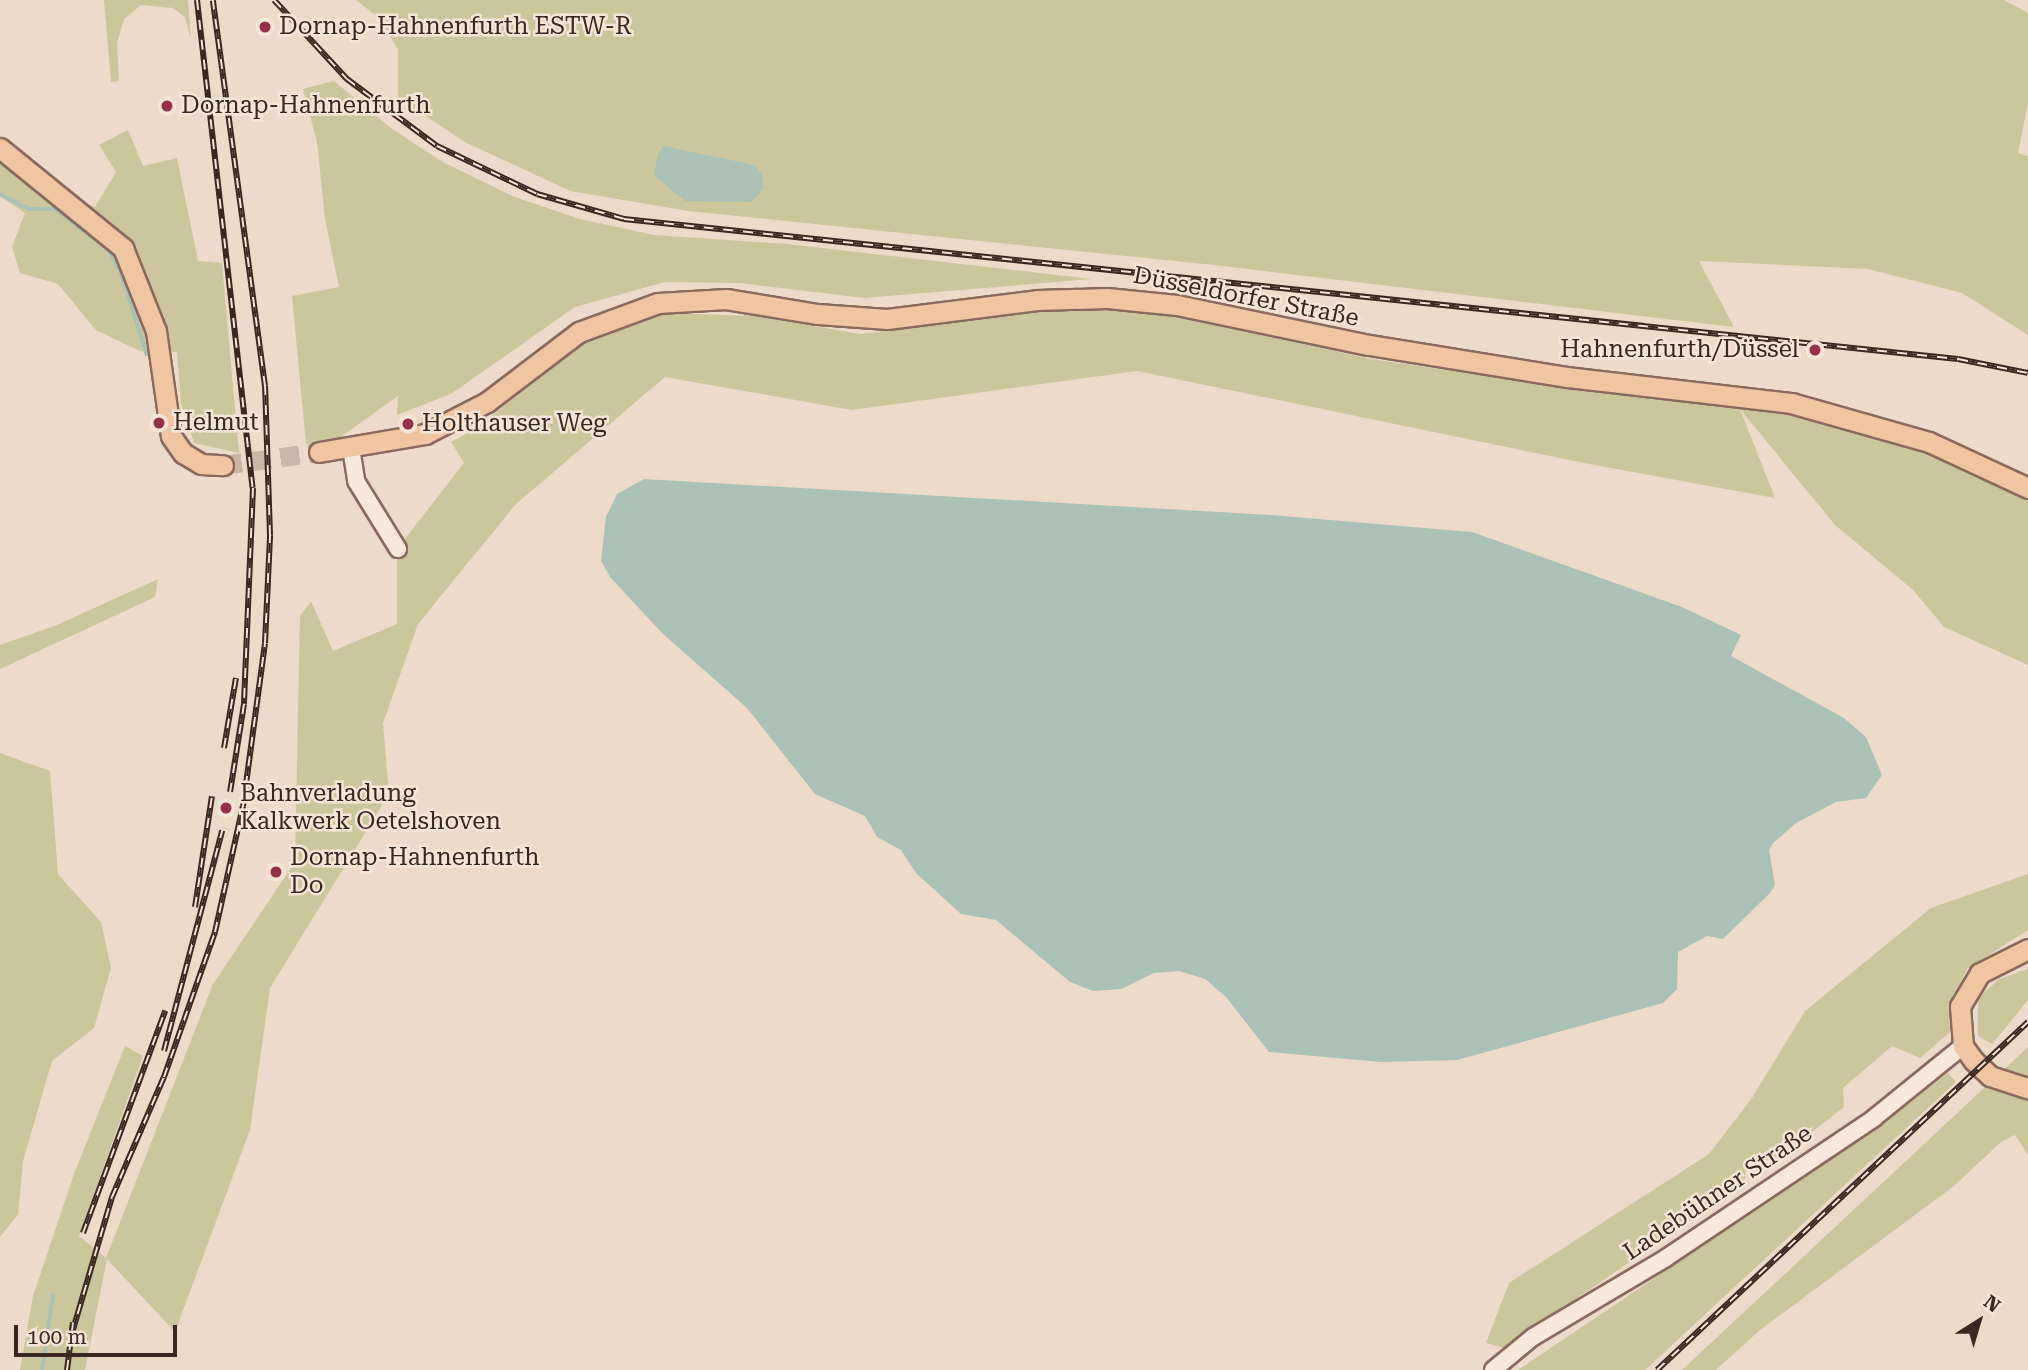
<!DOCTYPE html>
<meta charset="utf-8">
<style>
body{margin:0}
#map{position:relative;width:2028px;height:1370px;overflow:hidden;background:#eedac8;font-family:"Roboto Serif",serif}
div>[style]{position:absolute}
.green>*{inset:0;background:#ccc69c}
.water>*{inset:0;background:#a9c2b5}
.stream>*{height:3.5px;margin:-1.75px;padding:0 1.75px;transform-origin:1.75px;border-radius:1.75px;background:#a9c2b5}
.major-tunnel>*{height:19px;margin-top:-9.5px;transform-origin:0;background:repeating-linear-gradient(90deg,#cab6a6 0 19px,transparent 0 29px)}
.roads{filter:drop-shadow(2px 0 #896a5d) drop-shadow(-2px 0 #896a5d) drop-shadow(0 2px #896a5d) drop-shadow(0 -2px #896a5d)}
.minor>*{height:16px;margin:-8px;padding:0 8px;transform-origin:8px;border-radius:8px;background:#f8e9db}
.major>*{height:19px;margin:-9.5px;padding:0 9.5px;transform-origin:9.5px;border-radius:9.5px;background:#efc5a2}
.rail>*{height:6px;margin-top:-3px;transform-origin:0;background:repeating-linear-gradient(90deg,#f5e6d7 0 10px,#3a2720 0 20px);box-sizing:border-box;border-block:2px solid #3a2720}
.dots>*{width:19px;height:19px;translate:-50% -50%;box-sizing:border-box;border:4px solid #f5e6d7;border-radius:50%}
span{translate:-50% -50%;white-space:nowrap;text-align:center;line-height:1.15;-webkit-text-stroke:5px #f5e6d7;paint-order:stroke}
.poi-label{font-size:24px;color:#3a2720}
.left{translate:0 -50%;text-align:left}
.right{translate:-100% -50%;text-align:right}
.street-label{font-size:24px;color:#3a2720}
.north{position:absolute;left:1944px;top:1286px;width:70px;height:70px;-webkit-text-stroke:5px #f5e6d7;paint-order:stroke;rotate:37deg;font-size:19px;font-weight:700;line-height:28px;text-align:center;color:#3a2720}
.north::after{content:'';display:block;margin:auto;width:24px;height:32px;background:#3a2720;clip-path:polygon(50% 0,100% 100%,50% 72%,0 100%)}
.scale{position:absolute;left:14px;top:1325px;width:163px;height:32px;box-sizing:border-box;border:4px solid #3a2720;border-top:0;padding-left:9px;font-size:21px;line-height:24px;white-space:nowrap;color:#3a2720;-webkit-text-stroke:5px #f5e6d7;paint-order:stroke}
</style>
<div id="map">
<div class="green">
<i style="clip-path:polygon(104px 0,188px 0,191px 39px,185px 17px,173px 8px,141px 5px,124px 19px,117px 43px,119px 81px,111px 82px)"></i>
<i style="clip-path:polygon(356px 0,2004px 0,2028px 13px,2028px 103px,2018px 153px,2028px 156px,2028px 335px,1962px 293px,1868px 269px,1699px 261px,1734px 327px,1214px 265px,688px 211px,570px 191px,465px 142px,398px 98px,398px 49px,379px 18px)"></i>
<i style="clip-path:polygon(334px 81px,392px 129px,443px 162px,512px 196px,580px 219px,654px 235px,787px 244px,1092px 279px,864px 298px,740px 283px,665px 282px,575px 307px,451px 394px,397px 415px,398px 396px,335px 441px,306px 444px,292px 296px,339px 287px,325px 219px,317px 142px,303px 89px)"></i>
<i style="clip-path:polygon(128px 130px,143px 166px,177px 158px,198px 261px,222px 263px,239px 453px,194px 443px,181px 403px,177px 352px,140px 351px,96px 330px,58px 284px,20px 273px,12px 247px,25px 213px,0 196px,0 152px,36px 184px,95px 207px,116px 172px,99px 145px)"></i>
<i style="clip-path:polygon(1113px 308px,1181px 317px,1371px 359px,1557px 386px,1790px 412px,1928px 449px,2028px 500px,2028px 665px,1944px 627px,1913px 590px,1835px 525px,1740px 409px,1775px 498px,1589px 464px,1137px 371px,852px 410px,665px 377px,516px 504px,418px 624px,383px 723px,389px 794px,270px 988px,250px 1130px,175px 1332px,107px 1259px,85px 1370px,20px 1370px,33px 1296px,74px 1174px,125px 1046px,143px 1056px,79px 1236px,106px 1258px,213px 984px,295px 862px,300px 616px,311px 601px,333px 651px,397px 624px,397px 549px,464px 463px,451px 442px,473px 430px,586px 342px,665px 313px,754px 316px,860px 334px,1051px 310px)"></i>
<i style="clip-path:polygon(158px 579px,155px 597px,0 669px,0 645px,57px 625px)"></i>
<i style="clip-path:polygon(0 753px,50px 771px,58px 874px,101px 922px,111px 968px,94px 1028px,52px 1061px,23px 1161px,18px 1214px,0 1237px)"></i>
<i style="clip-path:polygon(2028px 874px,2028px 930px,1968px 968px,1949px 1002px,1950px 1032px,1920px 1058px,1892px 1046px,1843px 1088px,1844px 1107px,1773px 1162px,1757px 1156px,1746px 1167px,1745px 1183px,1504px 1348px,1486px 1343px,1509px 1283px,1709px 1154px,1752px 1098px,1805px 1011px,1931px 908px)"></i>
<i style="clip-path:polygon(2028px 969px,2028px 1000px,1992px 1044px,1978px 1036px,1978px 998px,1999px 979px)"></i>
<i style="clip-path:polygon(2028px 1047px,2028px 1155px,2015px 1135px,2001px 1142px,1954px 1186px,1760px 1330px,1716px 1370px,1682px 1370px)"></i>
<i style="clip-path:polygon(1948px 1073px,1956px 1082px,1645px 1370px,1518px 1370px,1879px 1127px)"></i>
</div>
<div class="water">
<i style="clip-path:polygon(664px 146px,754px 165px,762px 174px,764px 188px,752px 202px,685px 201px,654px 175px,658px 154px)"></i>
<i style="clip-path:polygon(644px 479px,1271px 515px,1472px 532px,1682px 607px,1741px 635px,1731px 656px,1844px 718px,1866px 737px,1882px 775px,1866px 798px,1836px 802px,1796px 823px,1773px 843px,1769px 850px,1775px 885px,1770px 893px,1723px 939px,1707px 936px,1678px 952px,1677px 989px,1663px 1003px,1457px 1060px,1381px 1062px,1269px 1052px,1226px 997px,1205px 979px,1179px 971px,1154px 973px,1121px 989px,1093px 991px,1070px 982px,996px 920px,961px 914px,916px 873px,901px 850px,877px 837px,865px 816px,815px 794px,747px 708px,662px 633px,610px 577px,601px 561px,606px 517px,617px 494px)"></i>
</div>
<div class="stream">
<i style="left:0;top:194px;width:33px;rotate:27deg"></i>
<i style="left:29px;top:209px;width:27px"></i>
<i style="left:56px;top:209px;width:67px;rotate:37.7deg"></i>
<i style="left:109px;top:250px;width:25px;rotate:61deg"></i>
<i style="left:121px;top:272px;width:86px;rotate:72.4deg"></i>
<i style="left:42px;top:1370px;width:75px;rotate:-81.5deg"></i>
</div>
<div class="major-tunnel">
<i style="left:223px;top:465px;width:97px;rotate:-7.7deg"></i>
</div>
<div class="roads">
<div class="minor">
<i style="left:351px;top:448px;width:33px;rotate:81deg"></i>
<i style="left:356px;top:481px;width:80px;rotate:58.3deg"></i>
<i style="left:1493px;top:1370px;width:52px;rotate:-39.5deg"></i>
<i style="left:1533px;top:1337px;width:155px;rotate:-30.7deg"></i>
<i style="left:1666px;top:1258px;width:251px;rotate:-33.9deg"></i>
<i style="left:1874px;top:1118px;width:114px;rotate:-39deg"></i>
</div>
<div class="major">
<i style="left:0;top:148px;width:159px;rotate:39.1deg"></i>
<i style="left:123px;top:248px;width:89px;rotate:68.3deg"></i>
<i style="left:156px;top:331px;width:106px;rotate:81.9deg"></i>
<i style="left:171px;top:436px;width:21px;rotate:55deg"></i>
<i style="left:183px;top:453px;width:21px;rotate:31deg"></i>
<i style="left:201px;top:464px;width:22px;rotate:3deg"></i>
<i style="left:319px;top:452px;width:108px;rotate:-9.6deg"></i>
<i style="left:425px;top:434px;width:70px;rotate:-27.3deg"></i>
<i style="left:487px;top:402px;width:116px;rotate:-37.3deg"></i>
<i style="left:579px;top:332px;width:84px;rotate:-20.2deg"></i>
<i style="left:658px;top:303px;width:68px;rotate:-3.4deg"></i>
<i style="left:726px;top:299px;width:93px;rotate:9.3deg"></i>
<i style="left:818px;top:314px;width:69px;rotate:4.1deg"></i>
<i style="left:887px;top:319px;width:151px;rotate:-7.2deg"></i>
<i style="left:1037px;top:300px;width:70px;rotate:-1.6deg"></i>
<i style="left:1107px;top:298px;width:70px;rotate:5.7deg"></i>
<i style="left:1177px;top:305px;width:196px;rotate:11.8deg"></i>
<i style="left:1369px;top:345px;width:201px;rotate:9.2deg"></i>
<i style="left:1567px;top:377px;width:226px;rotate:6.6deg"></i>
<i style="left:1791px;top:403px;width:143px;rotate:15.8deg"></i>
<i style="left:1929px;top:442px;width:109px;rotate:24.9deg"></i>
<i style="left:2028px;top:949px;width:54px;rotate:153.4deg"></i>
<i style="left:1980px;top:973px;width:39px;rotate:121deg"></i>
<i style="left:1960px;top:1006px;width:40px;rotate:85.7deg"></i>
<i style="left:1963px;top:1046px;width:17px;rotate:54deg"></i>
<i style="left:1973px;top:1060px;width:23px;rotate:43deg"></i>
<i style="left:1990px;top:1076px;width:40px;rotate:18deg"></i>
</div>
</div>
<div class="rail">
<i style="left:197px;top:0;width:491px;rotate:83.5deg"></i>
<i style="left:253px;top:488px;width:216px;rotate:92.4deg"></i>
<i style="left:244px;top:704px;width:89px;rotate:99deg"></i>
<i style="left:274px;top:0;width:108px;rotate:47.3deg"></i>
<i style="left:347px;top:79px;width:112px;rotate:36.7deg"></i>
<i style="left:437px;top:146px;width:111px;rotate:25.6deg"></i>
<i style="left:537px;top:194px;width:91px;rotate:16deg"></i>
<i style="left:624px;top:219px;width:1341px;rotate:5.99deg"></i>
<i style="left:1958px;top:359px;width:71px;rotate:11.3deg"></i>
<i style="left:224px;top:748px;width:71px;rotate:-80.3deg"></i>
<i style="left:195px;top:907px;width:112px;rotate:-81.3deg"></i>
<i style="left:164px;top:1051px;width:228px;rotate:-75.2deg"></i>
<i style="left:83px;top:1233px;width:237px;rotate:-69.7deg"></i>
<i style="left:72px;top:1333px;width:142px;rotate:-73.6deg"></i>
<i style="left:112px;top:1197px;width:131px;rotate:-66.6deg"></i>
<i style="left:164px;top:1077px;width:154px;rotate:-70.6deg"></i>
<i style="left:215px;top:932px;width:129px;rotate:-77.5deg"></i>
<i style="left:243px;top:806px;width:164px;rotate:-82.3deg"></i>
<i style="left:265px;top:643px;width:108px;rotate:-87.3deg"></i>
<i style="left:270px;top:535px;width:149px;rotate:-91.9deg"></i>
<i style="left:265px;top:386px;width:389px;rotate:-97.7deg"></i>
<i style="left:67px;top:1370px;width:48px;rotate:-82.9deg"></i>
<i style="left:1657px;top:1370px;width:509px;rotate:-43.17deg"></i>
</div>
<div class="dots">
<i style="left:265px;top:27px;background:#972f48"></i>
<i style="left:167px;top:106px;background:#972f48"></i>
<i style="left:1815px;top:350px;background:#972f48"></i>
<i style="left:159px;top:423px;background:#972f48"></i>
<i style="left:408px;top:424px;background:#972f48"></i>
<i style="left:226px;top:808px;background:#972f48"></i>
<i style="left:276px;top:872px;background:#972f48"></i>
</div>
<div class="poi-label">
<span class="left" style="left:279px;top:27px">Dornap-Hahnenfurth ESTW-R</span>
<span class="left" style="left:181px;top:106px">Dornap-Hahnenfurth</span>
<span class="right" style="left:1799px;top:350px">Hahnenfurth/Düssel</span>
<span class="left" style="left:173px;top:423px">Helmut</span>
<span class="left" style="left:422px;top:424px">Holthauser Weg</span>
<span class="left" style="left:240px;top:808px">Bahnverladung<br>Kalkwerk Oetelshoven</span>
<span class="left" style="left:290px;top:872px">Dornap-Hahnenfurth<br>Do</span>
</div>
<div class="street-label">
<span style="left:1246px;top:297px;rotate:11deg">Düsseldorfer Straße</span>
<span style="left:1718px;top:1193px;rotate:-34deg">Ladebühner Straße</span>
</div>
<div class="north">N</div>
<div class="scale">100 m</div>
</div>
